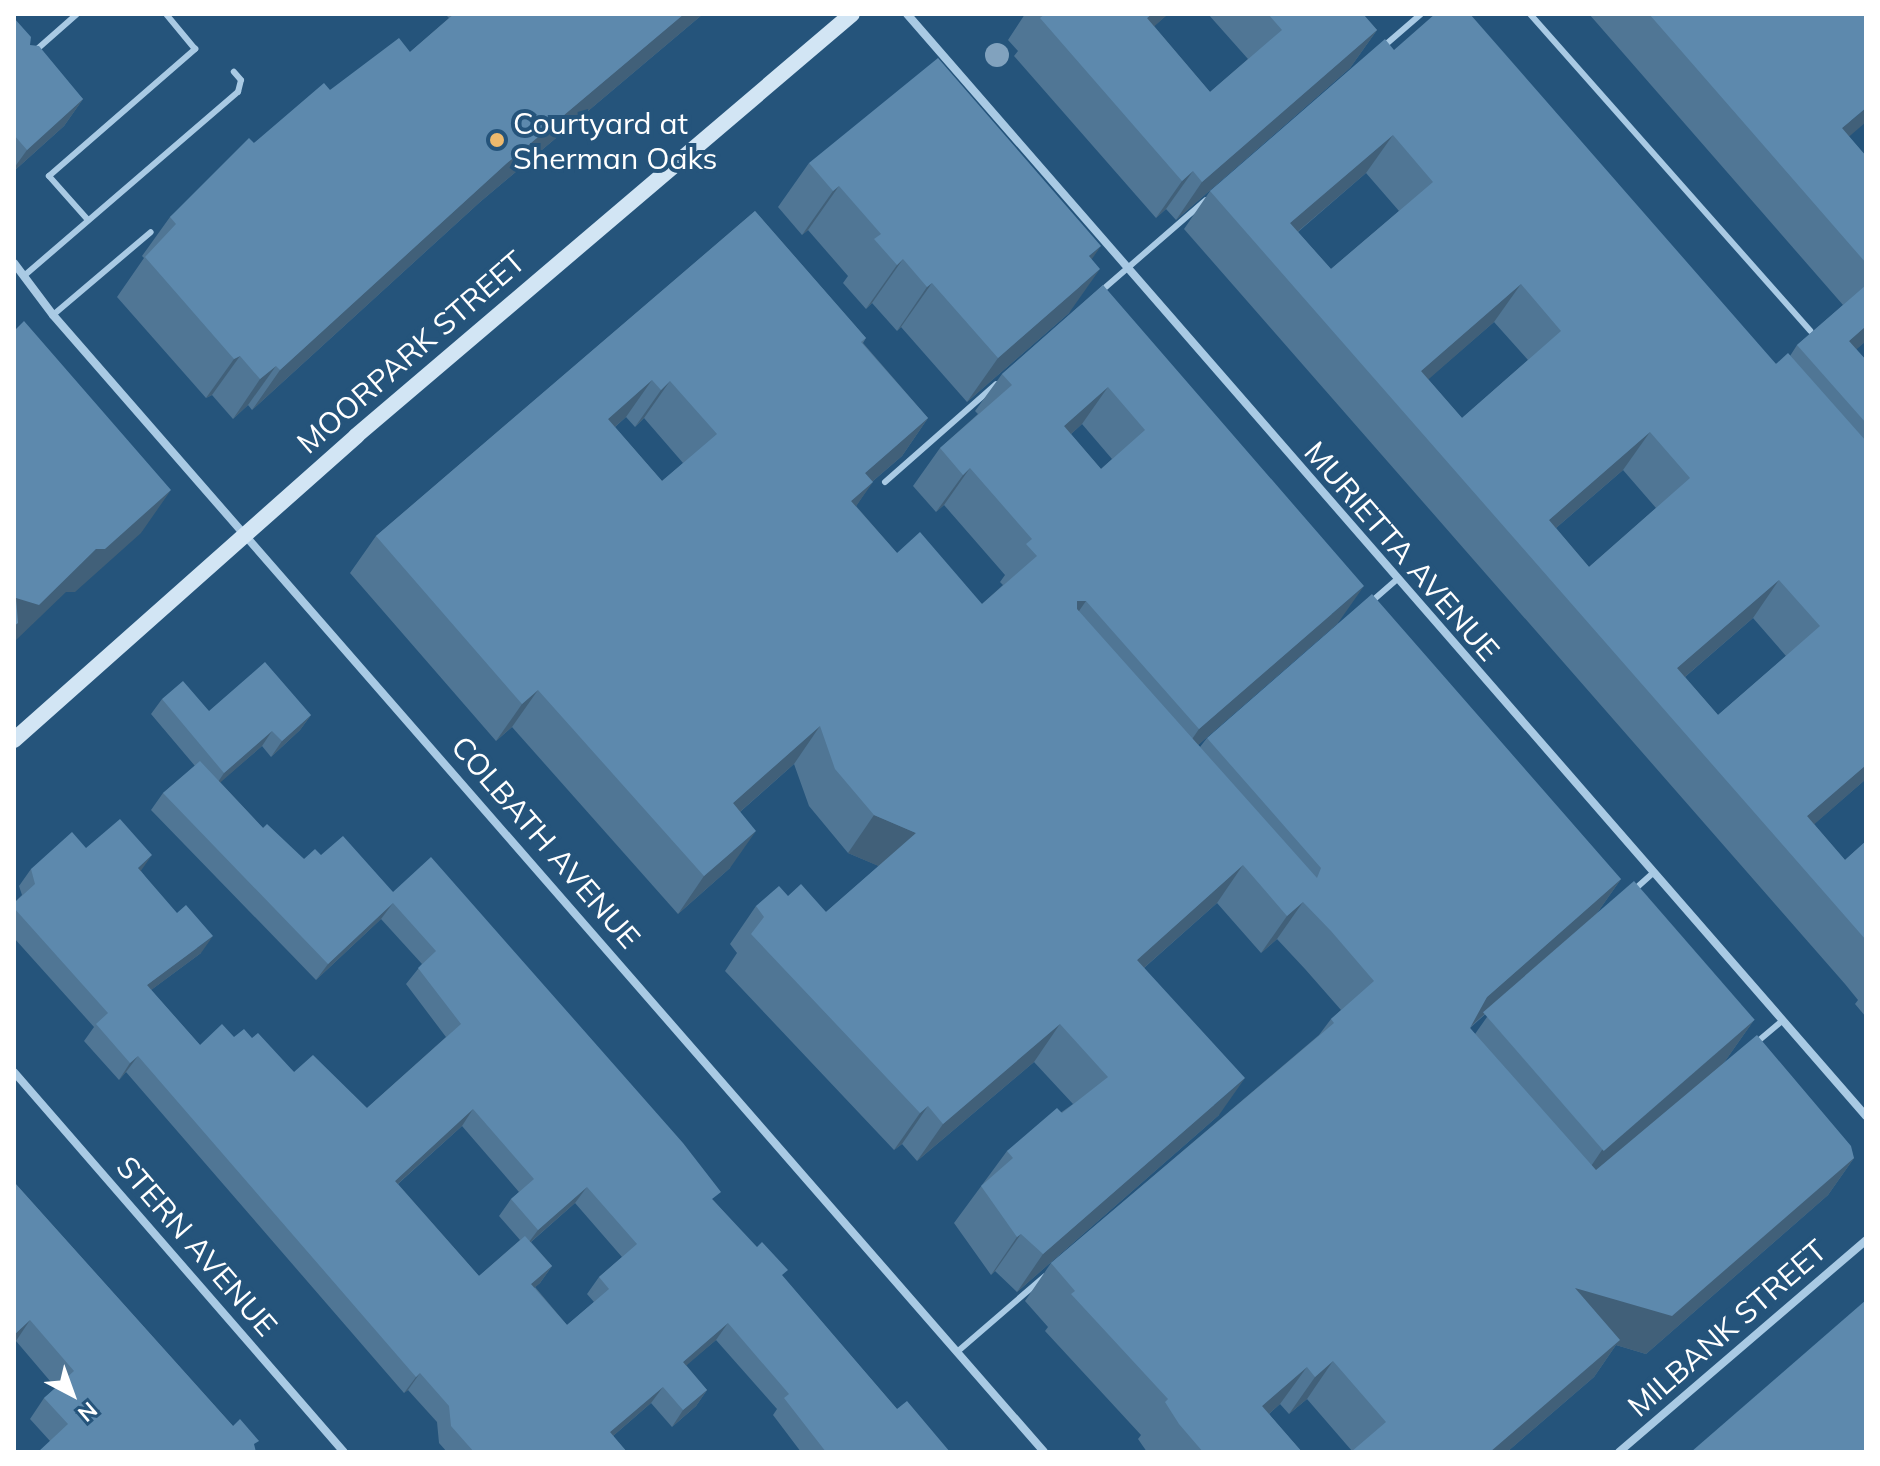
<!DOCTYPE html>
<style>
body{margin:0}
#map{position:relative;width:1880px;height:1466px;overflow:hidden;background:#25547b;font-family:Mulish,sans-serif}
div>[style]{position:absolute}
.service>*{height:6px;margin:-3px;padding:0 3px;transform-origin:3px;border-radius:3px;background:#a9cae4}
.minor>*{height:8px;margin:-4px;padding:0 4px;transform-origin:4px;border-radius:4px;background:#a9cae4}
.secondary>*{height:16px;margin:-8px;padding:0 8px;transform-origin:8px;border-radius:8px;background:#d2e5f4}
.trees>*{width:24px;height:24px;margin:-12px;border-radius:50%;background:#81a2be}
.wall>*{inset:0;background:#507695}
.shaded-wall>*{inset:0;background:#416079}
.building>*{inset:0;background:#5d89ad;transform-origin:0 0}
.dots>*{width:22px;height:22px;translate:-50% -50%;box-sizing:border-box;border:4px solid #25547b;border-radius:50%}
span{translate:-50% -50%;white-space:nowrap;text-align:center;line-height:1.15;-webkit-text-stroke:8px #25547b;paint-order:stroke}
.poi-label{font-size:30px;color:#fff}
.left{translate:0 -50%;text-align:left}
.street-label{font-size:30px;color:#fff}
.frame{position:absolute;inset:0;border:16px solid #fff;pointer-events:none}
.north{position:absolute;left:32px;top:1354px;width:80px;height:80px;-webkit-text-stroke:6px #25547b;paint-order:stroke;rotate:139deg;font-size:22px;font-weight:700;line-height:32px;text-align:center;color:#fff}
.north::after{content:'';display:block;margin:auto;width:28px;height:36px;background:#fff;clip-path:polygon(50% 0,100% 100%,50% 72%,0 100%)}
</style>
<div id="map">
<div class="service">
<i style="left:1530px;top:14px;width:423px;rotate:48.5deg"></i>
<i style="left:1384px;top:46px;width:49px;rotate:-40.9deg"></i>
<i style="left:35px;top:51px;width:56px;rotate:-41.4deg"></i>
<i style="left:88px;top:220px;width:59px;rotate:-131.6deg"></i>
<i style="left:49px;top:176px;width:194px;rotate:-41deg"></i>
<i style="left:195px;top:49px;width:45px;rotate:-129.6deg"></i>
<i style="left:25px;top:275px;width:281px;rotate:-40.7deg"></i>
<i style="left:238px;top:92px;width:12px;rotate:-76deg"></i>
<i style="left:241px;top:80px;width:11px;rotate:-131deg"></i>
<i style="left:1100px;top:292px;width:140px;rotate:-41deg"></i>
<i style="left:53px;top:315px;width:128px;rotate:-40.3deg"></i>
<i style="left:885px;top:482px;width:148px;rotate:-41.4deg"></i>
<i style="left:1371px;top:602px;width:33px;rotate:-41deg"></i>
<i style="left:1634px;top:890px;width:24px;rotate:-42deg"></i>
<i style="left:1757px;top:1042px;width:33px;rotate:-40deg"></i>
<i style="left:957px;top:1352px;width:116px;rotate:-40.8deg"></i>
</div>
<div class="minor">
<i style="left:907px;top:14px;width:1461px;rotate:48.97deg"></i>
<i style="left:14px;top:263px;width:65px;rotate:53.1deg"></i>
<i style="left:53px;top:315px;width:1508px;rotate:48.92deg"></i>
<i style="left:14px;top:1072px;width:503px;rotate:49.03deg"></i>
<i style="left:1619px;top:1452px;width:326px;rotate:-40.6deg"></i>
</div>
<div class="secondary">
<i style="left:14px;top:740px;width:458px;rotate:-41.6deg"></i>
<i style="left:356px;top:436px;width:651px;rotate:-40.39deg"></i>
</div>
<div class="trees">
<i style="left:997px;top:55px"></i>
</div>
<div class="wall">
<i style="clip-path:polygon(445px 14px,703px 14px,480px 202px,252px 410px,248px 405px,233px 419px,212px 395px,206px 398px,117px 297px,144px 258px,142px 256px,170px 217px,254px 143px,330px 90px,410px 52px,449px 18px)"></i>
<i style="clip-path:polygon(1025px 14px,1168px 14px,1154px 26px,1210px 92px,1248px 59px,1208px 14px,1363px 14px,1377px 30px,1350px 68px,1176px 220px,1166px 209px,1156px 218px,1014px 56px,1018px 51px,1008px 40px)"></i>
<i style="clip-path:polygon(evenodd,1589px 14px,1866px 14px,1849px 137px,1866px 156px,1866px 341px,1856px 349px,1866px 360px,1866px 779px,1814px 824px,1845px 860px,1866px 841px,1866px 1017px,1855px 1004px,1858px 1000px,1845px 984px,1184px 229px,1210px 191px,1394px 50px,1776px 364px,1790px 356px,1797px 345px,1843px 305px,1589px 14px,1366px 173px,1399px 211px,1331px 269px,1298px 232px,1366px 173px,1589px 14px,1494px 322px,1528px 360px,1462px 418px,1428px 379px,1494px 322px,1589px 14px,1623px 470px,1656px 508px,1589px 567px,1556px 528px,1623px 470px,1589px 14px,1753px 618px,1786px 656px,1718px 715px,1685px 677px,1753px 618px)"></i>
<i style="clip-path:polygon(14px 18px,30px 45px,83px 99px,64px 126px,14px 171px)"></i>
<i style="clip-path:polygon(809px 163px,1091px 259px,1069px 313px,967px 402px,901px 327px,897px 331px,872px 303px,866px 309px,843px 283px,848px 276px,808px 230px,802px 235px,778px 207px)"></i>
<i style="clip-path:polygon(evenodd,755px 211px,866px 338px,863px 343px,928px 418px,902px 456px,873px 481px,856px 506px,897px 553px,982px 604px,1003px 585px,1000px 582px,1005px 575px,944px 505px,936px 512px,913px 486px,940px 448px,978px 414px,975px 411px,1002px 374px,1103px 285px,1338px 623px,1198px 745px,1200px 747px,1207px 738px,1621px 879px,1595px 916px,1470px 1028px,1475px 1034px,1487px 1017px,1754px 1020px,1723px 1064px,1854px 1158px,1828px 1195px,1646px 1354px,1616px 1345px,1594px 1377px,1507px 1452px,1351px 1452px,1352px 1451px,1307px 1399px,1289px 1414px,1280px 1404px,1269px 1414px,1302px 1452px,1147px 1452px,1138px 1439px,1141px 1435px,1045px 1331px,1048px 1327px,1025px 1301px,1051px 1263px,1319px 1035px,1331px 1019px,1341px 1010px,1305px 969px,1277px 939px,1261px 953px,1217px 903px,1144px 968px,1219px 1115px,1017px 1292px,995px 1271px,991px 1275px,954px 1223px,1007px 1151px,1073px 1104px,1034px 1062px,917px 1161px,902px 1144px,894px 1150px,725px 971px,737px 953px,730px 944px,756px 906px,788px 896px,826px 912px,879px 866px,848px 853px,809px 806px,794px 764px,740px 812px,730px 868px,678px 914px,512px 727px,496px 741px,350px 573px,376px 536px,755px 211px,626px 417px,635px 427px,644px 418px,683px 463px,662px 481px,615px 427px,626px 417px,755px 211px,1082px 424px,1112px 459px,1101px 469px,1071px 434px,1082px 424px)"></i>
<i style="clip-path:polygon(evenodd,162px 699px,209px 711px,311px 715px,300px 730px,271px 757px,262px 746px,220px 782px,263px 828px,304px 859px,321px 855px,393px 892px,714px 1201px,783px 1277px,897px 1409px,950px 1452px,801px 1452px,773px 1415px,777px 1409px,716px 1340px,686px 1365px,707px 1390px,696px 1406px,672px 1427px,651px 1403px,613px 1436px,627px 1452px,447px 1452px,439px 1443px,437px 1422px,408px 1390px,404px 1393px,126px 1072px,119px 1080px,84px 1041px,94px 1027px,14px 938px,14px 903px,22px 895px,19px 886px,31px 869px,86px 848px,141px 871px,201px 953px,151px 990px,200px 1045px,234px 1037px,252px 1038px,294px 1072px,367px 1108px,446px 1037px,406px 984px,422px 964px,381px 919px,316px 980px,151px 810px,163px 793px,195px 766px,151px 714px,162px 699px,462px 1126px,519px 1192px,511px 1199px,499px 1216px,520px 1240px,479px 1276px,398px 1184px,462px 1126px,162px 699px,575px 1203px,622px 1257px,599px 1277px,587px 1294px,594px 1302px,567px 1325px,535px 1287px,540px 1283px,552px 1266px,531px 1242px,575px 1203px)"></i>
<i style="clip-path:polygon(14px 1182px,233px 1426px,259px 1441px,50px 1441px,30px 1419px,44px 1398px,56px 1388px,16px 1341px,14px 1343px)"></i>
</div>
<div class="shaded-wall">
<i style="clip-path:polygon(684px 14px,703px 14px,480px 202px,252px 410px,280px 370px,507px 163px)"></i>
<i style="clip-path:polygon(1152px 14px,1168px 14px,1121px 56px,1147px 18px)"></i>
<i style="clip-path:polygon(1377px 30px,1350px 68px,1176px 220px,1202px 182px)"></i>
<i style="clip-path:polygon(83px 99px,64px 126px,14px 171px,14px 168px,27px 150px)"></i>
<i style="clip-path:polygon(1866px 108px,1866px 122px,1815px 166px,1842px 128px)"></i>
<i style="clip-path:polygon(1393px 135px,1366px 173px,1268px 257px,1290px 223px)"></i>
<i style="clip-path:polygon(1193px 171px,1166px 209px,1156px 218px,1182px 181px)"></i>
<i style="clip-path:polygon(839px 186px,808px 230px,802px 235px,833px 191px)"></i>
<i style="clip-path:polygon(1101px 246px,1070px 290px,1089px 256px)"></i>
<i style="clip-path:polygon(903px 259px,872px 303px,866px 309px,897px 265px)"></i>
<i style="clip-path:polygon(1100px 269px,1069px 313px,967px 402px,998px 358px)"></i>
<i style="clip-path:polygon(932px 283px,901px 327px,897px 331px,927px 287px)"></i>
<i style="clip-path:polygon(1521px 284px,1494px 322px,1398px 406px,1421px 371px)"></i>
<i style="clip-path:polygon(1866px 326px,1866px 341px,1825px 377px,1849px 341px)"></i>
<i style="clip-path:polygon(240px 356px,212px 395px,206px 398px,234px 359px)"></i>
<i style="clip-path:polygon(276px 366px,248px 405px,233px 419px,260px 379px)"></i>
<i style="clip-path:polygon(652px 380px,626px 417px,582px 456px,608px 419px)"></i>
<i style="clip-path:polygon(670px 381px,644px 418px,635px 427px,661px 390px)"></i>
<i style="clip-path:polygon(1108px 387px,1082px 424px,1038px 464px,1064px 426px)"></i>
<i style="clip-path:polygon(928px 418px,902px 456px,839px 510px,865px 473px)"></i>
<i style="clip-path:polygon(1650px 432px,1623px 470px,1527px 553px,1549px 520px)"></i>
<i style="clip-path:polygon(970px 468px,944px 505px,936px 512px,963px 475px)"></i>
<i style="clip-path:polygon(873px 482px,847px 519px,851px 501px)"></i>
<i style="clip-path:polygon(171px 490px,141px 533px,75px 592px,66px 592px,14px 642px,14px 601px,16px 598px,96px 549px)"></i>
<i style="clip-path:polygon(1779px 580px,1753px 618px,1657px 701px,1677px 668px)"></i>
<i style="clip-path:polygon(1364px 586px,1338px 623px,1173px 767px,1199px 729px)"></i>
<i style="clip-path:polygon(1077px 601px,1086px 601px,1060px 638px)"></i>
<i style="clip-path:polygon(538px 690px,512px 727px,496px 741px,522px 704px)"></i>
<i style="clip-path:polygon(311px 715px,300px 730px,271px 757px,282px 741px)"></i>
<i style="clip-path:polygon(820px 726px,794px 764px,707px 841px,733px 803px)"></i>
<i style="clip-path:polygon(272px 731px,262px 746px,214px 788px,224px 773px)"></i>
<i style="clip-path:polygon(1866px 765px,1866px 779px,1786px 849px,1807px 816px)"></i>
<i style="clip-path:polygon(874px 815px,916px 833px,890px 871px,848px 853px)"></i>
<i style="clip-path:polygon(756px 831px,730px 868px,678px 914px,704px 876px)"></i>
<i style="clip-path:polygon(152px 855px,140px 872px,138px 868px)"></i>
<i style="clip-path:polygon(1243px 865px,1217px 903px,1111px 997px,1137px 960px)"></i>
<i style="clip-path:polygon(1621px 879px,1595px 916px,1461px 1035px,1487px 997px)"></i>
<i style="clip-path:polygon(1303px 902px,1277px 939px,1261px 953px,1287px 916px)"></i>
<i style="clip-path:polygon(393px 903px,381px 919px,316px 980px,328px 964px)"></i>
<i style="clip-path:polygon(213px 936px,201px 953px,135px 1002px,147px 985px)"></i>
<i style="clip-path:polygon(1754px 1020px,1723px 1064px,1572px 1194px,1602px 1150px)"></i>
<i style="clip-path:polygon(1060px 1024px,1034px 1062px,917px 1161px,943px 1124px)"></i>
<i style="clip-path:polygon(138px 1056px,126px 1072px,119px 1080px,130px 1063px)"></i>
<i style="clip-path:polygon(1245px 1078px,1219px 1115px,1017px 1292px,1043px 1254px)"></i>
<i style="clip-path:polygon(928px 1106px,902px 1144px,894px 1150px,920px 1113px)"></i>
<i style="clip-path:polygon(473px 1109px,462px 1126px,383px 1197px,395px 1181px)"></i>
<i style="clip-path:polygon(1854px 1158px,1828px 1195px,1646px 1354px,1616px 1345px,1594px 1377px,1507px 1452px,1490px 1452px,1575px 1288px)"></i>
<i style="clip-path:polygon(587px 1187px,575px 1203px,526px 1246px,538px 1230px)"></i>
<i style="clip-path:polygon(1021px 1234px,995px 1271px,991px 1275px,1017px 1237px)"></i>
<i style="clip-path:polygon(552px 1266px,540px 1283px,520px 1300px,531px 1284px)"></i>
<i style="clip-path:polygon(30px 1320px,16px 1341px,14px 1343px,14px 1335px)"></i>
<i style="clip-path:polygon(728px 1323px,716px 1340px,672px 1378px,683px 1362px)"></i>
<i style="clip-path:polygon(1333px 1361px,1307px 1399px,1289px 1414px,1315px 1377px)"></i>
<i style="clip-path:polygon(1307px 1367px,1280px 1404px,1236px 1443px,1262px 1406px)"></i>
<i style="clip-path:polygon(420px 1373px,408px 1390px,404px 1393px,416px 1377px)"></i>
<i style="clip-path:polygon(663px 1387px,651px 1403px,598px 1449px,610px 1432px)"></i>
<i style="clip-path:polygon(707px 1390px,696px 1406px,672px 1427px,683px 1410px)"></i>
</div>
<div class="building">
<i style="clip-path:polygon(454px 14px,684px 14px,507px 163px,280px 370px,276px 366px,260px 379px,240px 356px,234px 359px,145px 257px,176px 224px,170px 217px,249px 138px,254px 143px,324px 83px,330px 90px,399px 38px,410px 52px)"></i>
<i style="clip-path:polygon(1045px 14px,1152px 14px,1147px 18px,1210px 92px,1282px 30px,1268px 14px,1363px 14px,1377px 30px,1202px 182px,1193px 171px,1182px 181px,1040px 18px)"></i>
<i style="clip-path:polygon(evenodd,1435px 14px,1453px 14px,1455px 16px,1457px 14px,1470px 14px,1776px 364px,1788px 353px,1866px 441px,1866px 765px,1807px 816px,1845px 860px,1866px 841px,1866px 940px,1210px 191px,1385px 39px,1394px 50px,1435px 14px,1393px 135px,1433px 182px,1331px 269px,1290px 223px,1393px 135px,1435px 14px,1521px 284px,1561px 331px,1462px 418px,1421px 371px,1521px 284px,1435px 14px,1650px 432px,1690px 478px,1589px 567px,1549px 520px,1650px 432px,1435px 14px,1779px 580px,1820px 626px,1718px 715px,1677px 668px,1779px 580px)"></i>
<i style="clip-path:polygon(1649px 14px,1866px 14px,1866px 108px,1842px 128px,1866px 156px,1866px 263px)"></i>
<i style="clip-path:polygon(14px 18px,31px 37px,30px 45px,39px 46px,83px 99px,27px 150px,14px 135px)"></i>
<i style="clip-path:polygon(938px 58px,1101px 246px,1089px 256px,1100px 269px,998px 358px,932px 283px,927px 287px,903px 259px,897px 265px,874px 239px,881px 234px,839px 186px,833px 191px,809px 163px)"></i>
<i style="clip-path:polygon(evenodd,755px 211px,866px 338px,861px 342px,928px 418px,865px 473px,873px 482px,851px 501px,897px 553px,920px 532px,982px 604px,1037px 556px,1026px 544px,1032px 539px,970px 468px,963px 475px,940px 448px,1012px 385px,1002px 374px,1103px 285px,1364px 586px,1199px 729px,1086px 601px,1077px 601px,1077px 609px,1317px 878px,1321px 868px,1207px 738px,1372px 594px,1621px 879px,1487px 997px,1470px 1028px,1596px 1170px,1757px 1035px,1851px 1146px,1854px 1158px,1672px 1316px,1575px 1288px,1620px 1340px,1490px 1452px,1351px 1452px,1386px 1422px,1333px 1361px,1315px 1377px,1307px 1367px,1262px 1406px,1302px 1452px,1203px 1452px,1179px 1424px,1165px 1402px,1168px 1399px,1071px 1294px,1075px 1291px,1051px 1263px,1334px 1023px,1331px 1019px,1374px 981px,1331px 931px,1303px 902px,1287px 916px,1243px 865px,1137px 960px,1245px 1078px,1043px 1254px,1021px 1234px,1017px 1237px,981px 1186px,1013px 1158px,1007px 1151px,1057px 1108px,1062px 1113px,1108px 1077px,1060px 1024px,943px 1124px,928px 1106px,920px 1113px,751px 934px,764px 917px,756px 906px,779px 886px,788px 896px,801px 884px,826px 912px,916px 833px,874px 815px,835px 769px,820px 726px,733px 803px,756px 831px,704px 876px,538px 690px,522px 704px,376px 536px,755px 211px,652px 380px,661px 390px,670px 381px,717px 434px,662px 481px,608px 419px,652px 380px,755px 211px,1108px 387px,1145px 430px,1101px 469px,1064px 426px,1108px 387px)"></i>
<i style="clip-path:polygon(1866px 285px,1866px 326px,1849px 341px,1866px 360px,1866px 423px,1797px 345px)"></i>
<i style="clip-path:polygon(24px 321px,171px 490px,105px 549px,96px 549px,39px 605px,16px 598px,18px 623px,14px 626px,14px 329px,15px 330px)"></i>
<i style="clip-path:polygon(265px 662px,311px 715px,282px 741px,272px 731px,224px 773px,162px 699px,183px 681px,209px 711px)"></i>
<i style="clip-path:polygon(evenodd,200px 761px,263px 828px,267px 824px,304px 859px,315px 849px,321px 855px,343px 836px,393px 892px,431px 857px,683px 1143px,721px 1192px,712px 1199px,757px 1247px,762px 1242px,788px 1270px,782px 1275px,897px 1409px,907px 1401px,950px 1452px,826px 1452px,784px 1398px,789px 1394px,728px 1323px,683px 1362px,707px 1390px,683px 1410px,663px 1387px,610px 1432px,627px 1452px,474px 1452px,451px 1426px,449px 1406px,420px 1373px,416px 1377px,138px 1056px,130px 1063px,96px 1024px,108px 1013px,14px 908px,14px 903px,35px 884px,31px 869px,72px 832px,86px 848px,120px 819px,152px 855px,138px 868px,177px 913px,186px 905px,213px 936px,147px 985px,200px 1045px,222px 1024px,234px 1037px,244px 1029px,252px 1038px,258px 1033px,294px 1072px,313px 1055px,367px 1108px,461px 1024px,418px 968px,436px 951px,393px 903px,328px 964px,163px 793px,200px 761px,473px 1109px,534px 1179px,511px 1199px,538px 1230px,587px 1187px,637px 1244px,599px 1277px,609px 1289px,567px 1325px,531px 1284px,552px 1266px,525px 1236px,479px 1276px,395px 1181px,473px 1109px)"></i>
<i style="left:1634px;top:881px;width:184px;height:200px;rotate:49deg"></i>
<i style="clip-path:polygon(14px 1182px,233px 1426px,240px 1419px,259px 1441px,254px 1444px,256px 1452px,38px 1452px,68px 1424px,44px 1398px,74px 1371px,30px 1320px,14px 1335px)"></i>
<i style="clip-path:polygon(1866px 1300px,1866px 1452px,1691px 1452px)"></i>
</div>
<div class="dots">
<i style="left:497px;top:140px;background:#eeba6d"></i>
</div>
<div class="poi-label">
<span class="left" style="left:513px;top:140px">Courtyard at<br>Sherman Oaks</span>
</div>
<div class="street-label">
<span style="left:411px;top:352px;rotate:-41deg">MOORPARK STREET</span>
<span style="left:1402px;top:551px;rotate:49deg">MURIETTA AVENUE</span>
<span style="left:546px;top:842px;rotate:49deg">COLBATH AVENUE</span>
<span style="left:197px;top:1246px;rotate:49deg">STERN AVENUE</span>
<span style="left:1727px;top:1328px;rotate:-41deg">MILBANK STREET</span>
</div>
<div class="frame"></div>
<div class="north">N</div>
</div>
